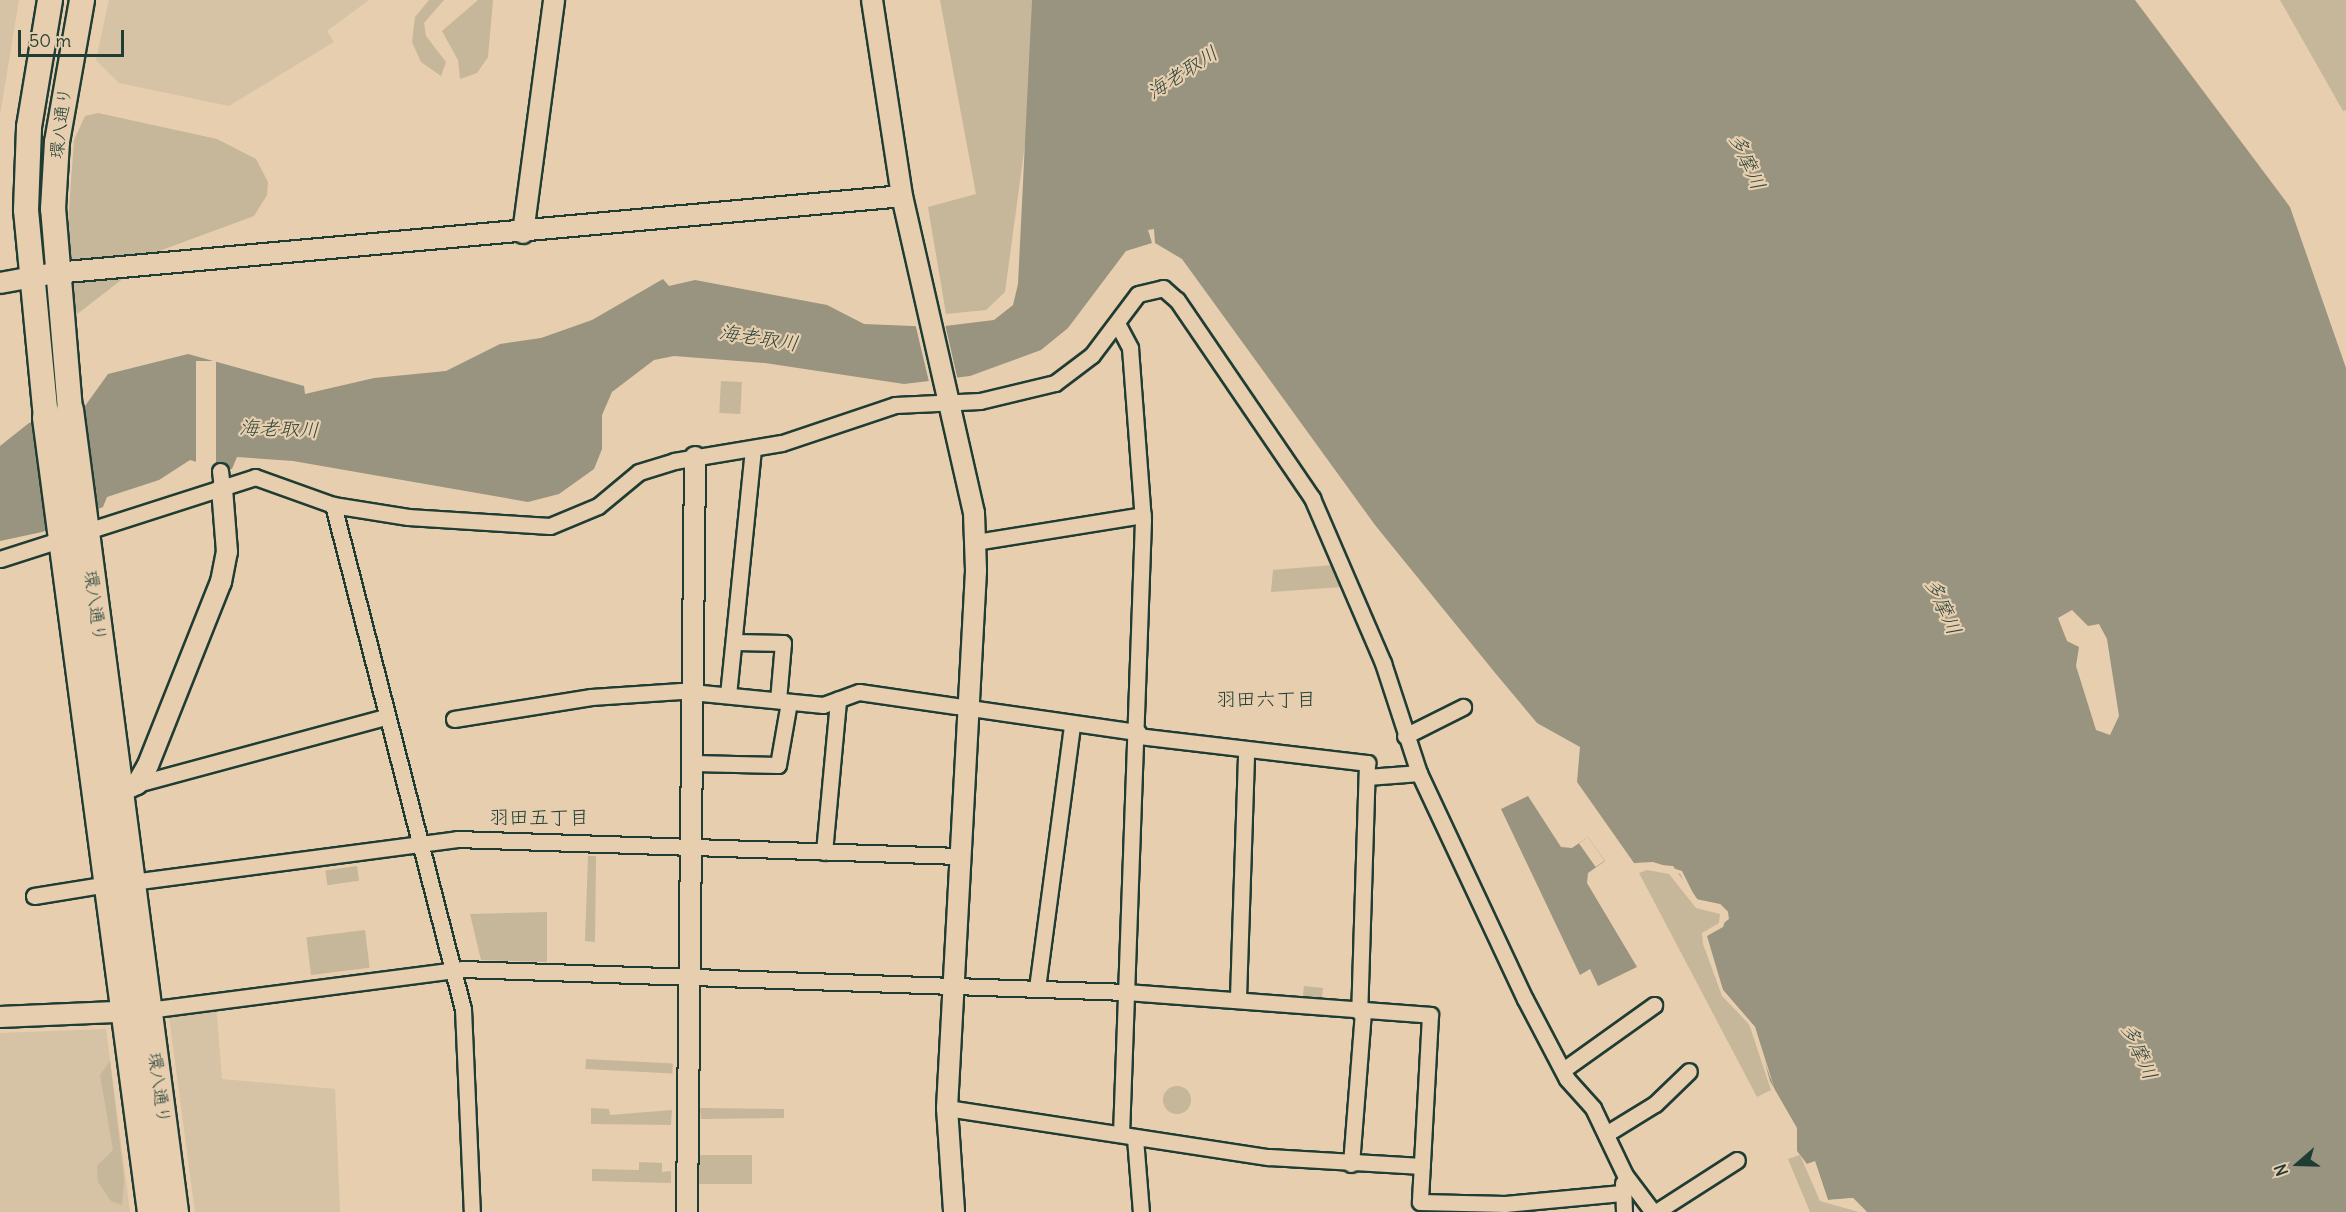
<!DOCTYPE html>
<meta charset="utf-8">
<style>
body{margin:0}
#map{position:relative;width:2346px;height:1212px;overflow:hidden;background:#e7ceaf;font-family:Delius,"Klee One",sans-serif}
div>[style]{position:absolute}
.built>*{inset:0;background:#d6c2a4}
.green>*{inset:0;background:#c6b69a;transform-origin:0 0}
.round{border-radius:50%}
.water>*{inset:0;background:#98947f}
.pier>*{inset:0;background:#e7ceaf;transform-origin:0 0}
.roads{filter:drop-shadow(2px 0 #1f3d34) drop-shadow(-2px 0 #1f3d34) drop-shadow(0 2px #1f3d34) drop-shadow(0 -2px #1f3d34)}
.minor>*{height:15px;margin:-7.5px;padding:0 7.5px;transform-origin:7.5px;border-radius:7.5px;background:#e7ceaf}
.tertiary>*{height:20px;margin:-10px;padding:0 10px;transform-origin:10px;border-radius:10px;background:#e7ceaf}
.primary>*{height:24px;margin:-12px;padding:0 12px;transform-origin:12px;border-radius:12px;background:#e7ceaf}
.trunk>*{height:26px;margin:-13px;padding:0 13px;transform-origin:13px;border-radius:13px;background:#e7ceaf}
span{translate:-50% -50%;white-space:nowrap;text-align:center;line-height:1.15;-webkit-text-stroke:4.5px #e7ceaf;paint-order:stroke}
.street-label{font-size:18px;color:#1f3d34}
.water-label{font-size:20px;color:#2b463c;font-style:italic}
.neighbourhood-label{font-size:20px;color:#1f3d34}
.north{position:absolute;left:2268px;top:1134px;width:60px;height:60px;-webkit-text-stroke:4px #e7ceaf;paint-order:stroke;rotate:250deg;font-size:16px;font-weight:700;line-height:24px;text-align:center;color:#1f3d34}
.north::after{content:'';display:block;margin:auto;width:21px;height:27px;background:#1f3d34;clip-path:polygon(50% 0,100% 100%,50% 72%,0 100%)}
.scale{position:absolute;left:18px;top:30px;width:106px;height:27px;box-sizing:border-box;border:3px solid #1f3d34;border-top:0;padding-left:8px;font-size:18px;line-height:21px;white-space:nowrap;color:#1f3d34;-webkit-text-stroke:4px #e7ceaf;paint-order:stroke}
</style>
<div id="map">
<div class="built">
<i style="clip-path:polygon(0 0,19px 0,0 115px)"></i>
<i style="clip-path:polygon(109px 0,369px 0,327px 31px,334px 42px,229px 106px,119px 83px,96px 60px)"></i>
<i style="clip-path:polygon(216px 1004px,222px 1079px,335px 1089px,340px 1212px,195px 1212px,168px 1009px)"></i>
<i style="clip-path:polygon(106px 1029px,130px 1212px,0 1212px,0 1033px)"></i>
</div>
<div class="green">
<i style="clip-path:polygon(429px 0,444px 0,424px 23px,426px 36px,446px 62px,441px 76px,421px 62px,412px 42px,415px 17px)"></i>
<i style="clip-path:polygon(478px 0,493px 0,488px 57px,477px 73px,460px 79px,458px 60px,442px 31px)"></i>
<i style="clip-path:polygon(940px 0,1032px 0,1028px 122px,1005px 292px,986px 310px,946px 314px,928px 207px,976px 194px)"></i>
<i style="clip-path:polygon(2280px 0,2346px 0,2346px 110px,2343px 111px)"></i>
<i style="clip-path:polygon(98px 113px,217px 139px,256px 159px,268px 182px,267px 195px,254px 216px,159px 251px,72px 318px,68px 223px,74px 140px,85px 116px)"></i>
<i style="left:721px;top:381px;width:21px;height:32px;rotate:3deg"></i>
<i style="clip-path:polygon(1333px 565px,1342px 587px,1271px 592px,1273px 570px)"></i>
<i style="clip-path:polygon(588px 856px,596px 856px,595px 942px,585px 941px)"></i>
<i style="left:357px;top:866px;width:15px;height:32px;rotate:82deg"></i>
<i style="clip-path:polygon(1647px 870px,1669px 874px,1696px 908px,1720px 914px,1719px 923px,1702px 933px,1703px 944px,1722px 996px,1749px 1024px,1771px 1090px,1757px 1097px,1639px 873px)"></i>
<i style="clip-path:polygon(547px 912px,547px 962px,481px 960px,470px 914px)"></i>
<i style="left:365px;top:930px;width:38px;height:59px;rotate:83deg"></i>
<i style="left:1304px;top:986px;width:19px;height:17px;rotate:6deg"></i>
<i style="clip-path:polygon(116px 1035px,132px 1149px,129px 1150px)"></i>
<i style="left:586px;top:1059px;width:87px;height:10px;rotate:3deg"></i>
<i style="clip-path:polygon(110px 1061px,124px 1179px,122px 1205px,111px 1201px,98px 1182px,97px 1166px,113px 1150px,100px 1075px)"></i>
<i class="round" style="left:1163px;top:1086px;width:28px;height:28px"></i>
<i style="clip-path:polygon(591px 1108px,609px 1109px,610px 1115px,672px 1110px,671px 1125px,591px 1124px)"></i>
<i style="clip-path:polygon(700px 1108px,784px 1109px,784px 1118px,701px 1119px)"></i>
<i style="left:699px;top:1155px;width:53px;height:29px"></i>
<i style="clip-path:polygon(1800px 1155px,1820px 1201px,1859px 1212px,1810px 1212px,1788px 1159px)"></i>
<i style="clip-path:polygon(639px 1162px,662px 1163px,662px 1172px,671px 1171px,671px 1183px,592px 1181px,592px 1169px,639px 1170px)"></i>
</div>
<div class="water">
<i style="clip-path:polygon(evenodd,1032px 0,2135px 0,2290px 207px,2346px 368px,2346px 1212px,1867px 1212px,1853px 1198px,1828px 1200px,1815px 1162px,1807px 1164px,1797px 1151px,1797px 1128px,1770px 1081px,1755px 1027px,1723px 990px,1707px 936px,1723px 927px,1728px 912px,1720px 904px,1701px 904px,1673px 866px,1634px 863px,1577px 782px,1580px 747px,1537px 723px,1496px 674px,1375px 525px,1182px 259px,1155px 243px,1154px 229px,1148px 230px,1152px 243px,1126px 251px,1068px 328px,1041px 350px,970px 376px,904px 384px,765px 363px,674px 356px,654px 360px,612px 392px,602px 415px,602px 449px,594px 469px,559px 494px,528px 502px,293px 461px,237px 457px,232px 469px,209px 473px,207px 465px,190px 460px,159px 480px,107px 497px,103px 507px,42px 532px,0 541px,0 446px,29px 423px,85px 406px,108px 374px,188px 354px,304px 386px,305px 394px,374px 378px,446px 371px,500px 344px,541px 338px,592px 320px,663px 279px,669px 286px,695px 280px,827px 305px,864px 324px,937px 327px,994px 320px,1013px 305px,1018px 284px,1032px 0,2072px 610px,2088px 626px,2099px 624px,2107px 639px,2119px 716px,2110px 735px,2096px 730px,2076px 666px,2079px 647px,2067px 641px,2058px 618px,2072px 610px)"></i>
<i style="clip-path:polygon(1528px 796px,1561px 847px,1572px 848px,1588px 837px,1605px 861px,1588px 873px,1587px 883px,1637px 967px,1598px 986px,1590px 969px,1580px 975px,1501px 809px)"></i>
</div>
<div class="pier">
<i style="clip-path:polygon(915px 323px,945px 324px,958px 381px,930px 386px)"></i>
<i style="left:196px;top:361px;width:20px;height:113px"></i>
<i style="left:1588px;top:837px;width:29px;height:11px;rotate:55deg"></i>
<i style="clip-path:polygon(1653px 862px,1682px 871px,1696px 899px,1720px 904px,1728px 912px,1729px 919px,1707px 936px,1707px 943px,1723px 990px,1755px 1027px,1775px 1090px,1752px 1028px,1721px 992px,1704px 944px,1704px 935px,1721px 924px,1725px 913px,1694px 901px,1680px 874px,1634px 863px)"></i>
<i style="clip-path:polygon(1815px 1161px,1828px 1200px,1853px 1198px,1867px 1212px,1853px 1201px,1825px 1202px,1814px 1166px,1807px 1164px)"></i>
</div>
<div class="roads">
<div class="minor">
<i style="left:1118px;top:325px;width:26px;rotate:62deg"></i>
<i style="left:1130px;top:348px;width:172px;rotate:85.7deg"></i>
<i style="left:1143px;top:520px;width:614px;rotate:92.05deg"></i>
<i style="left:220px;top:471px;width:17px;rotate:83deg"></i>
<i style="left:333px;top:505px;width:520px;rotate:75.54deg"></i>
<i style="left:463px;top:1009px;width:203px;rotate:87.5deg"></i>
<i style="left:976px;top:542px;width:169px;rotate:-9.2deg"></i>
<i style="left:0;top:559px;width:268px;rotate:-17.8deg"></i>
<i style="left:255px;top:477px;width:83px;rotate:19.7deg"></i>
<i style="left:333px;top:505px;width:76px;rotate:9.1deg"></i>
<i style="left:408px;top:517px;width:142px;rotate:3.6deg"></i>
<i style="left:550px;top:526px;width:52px;rotate:-22.6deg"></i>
<i style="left:598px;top:506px;width:53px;rotate:-39.7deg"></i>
<i style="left:639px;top:472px;width:37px;rotate:-17deg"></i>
<i style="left:674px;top:461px;width:109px;rotate:-9.5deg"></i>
<i style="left:782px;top:443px;width:119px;rotate:-18.6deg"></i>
<i style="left:895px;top:405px;width:85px;rotate:-2.7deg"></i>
<i style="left:980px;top:401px;width:77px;rotate:-13.5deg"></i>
<i style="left:1055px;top:383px;width:46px;rotate:-37.1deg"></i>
<i style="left:1092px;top:355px;width:76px;rotate:-53deg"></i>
<i style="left:1138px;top:294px;width:26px;rotate:-13deg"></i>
<i style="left:1163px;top:288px;width:18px;rotate:41deg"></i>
<i style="left:1177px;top:300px;width:240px;rotate:55.7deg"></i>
<i style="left:1312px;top:498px;width:180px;rotate:66.7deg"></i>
<i style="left:1383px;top:663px;width:116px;rotate:71.9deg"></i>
<i style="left:1419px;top:773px;width:250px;rotate:64.9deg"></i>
<i style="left:1525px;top:999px;width:90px;rotate:62.3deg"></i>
<i style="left:1567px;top:1079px;width:39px;rotate:48deg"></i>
<i style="left:1593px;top:1108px;width:74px;rotate:64.5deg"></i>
<i style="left:1625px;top:1175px;width:46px;rotate:52.9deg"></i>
<i style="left:735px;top:642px;width:48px;rotate:1.2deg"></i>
<i style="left:783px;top:643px;width:57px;rotate:95deg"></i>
<i style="left:728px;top:695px;width:246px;rotate:-84.2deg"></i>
<i style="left:454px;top:719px;width:139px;rotate:-9.1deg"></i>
<i style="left:591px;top:697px;width:90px;rotate:-3.8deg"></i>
<i style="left:681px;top:691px;width:143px;rotate:5.6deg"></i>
<i style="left:823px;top:705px;width:38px;rotate:-20deg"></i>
<i style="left:859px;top:692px;width:282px;rotate:8.2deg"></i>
<i style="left:1138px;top:736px;width:231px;rotate:6.7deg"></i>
<i style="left:1367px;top:763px;width:249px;rotate:91.8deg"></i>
<i style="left:1405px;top:736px;width:65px;rotate:-26.6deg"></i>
<i style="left:693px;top:763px;width:85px;rotate:1.3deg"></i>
<i style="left:778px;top:765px;width:64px;rotate:-80.1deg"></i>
<i style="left:1368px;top:777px;width:51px;rotate:-4.5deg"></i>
<i style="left:137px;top:784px;width:258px;rotate:-15.1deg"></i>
<i style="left:824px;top:852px;width:153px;rotate:-84.7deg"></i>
<i style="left:132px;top:882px;width:328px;rotate:-7.5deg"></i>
<i style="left:457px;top:839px;width:503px;rotate:1.94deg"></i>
<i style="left:34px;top:896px;width:74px;rotate:-9.3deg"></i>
<i style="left:1037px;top:988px;width:266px;rotate:-82.4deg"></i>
<i style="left:1238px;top:997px;width:247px;rotate:-88.1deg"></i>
<i style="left:148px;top:1010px;width:317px;rotate:-7.4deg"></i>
<i style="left:462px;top:969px;width:665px;rotate:1.98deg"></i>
<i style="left:1127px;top:992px;width:304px;rotate:4.3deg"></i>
<i style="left:1430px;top:1015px;width:187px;rotate:93.1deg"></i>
<i style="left:1420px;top:1202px;width:85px;rotate:1.3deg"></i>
<i style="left:1505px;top:1204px;width:117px;rotate:-5.4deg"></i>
<i style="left:1563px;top:1070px;width:112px;rotate:-35.5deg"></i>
<i style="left:947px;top:1108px;width:326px;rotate:8.7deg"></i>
<i style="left:1269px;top:1157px;width:153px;rotate:3.4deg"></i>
<i style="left:1606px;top:1134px;width:57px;rotate:-31.5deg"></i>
<i style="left:1655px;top:1104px;width:47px;rotate:-44.1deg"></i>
<i style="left:1135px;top:1138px;width:74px;rotate:85.4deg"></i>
<i style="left:1351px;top:1164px;width:151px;rotate:-85.5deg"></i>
<i style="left:1623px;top:1183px;width:29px;rotate:88deg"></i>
<i style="left:1656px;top:1212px;width:96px;rotate:-32.7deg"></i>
</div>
<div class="tertiary">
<i style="left:872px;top:0;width:198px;rotate:81.3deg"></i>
<i style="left:902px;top:196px;width:325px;rotate:77.2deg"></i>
<i style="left:974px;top:513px;width:58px;rotate:88deg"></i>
<i style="left:976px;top:571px;width:538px;rotate:93.09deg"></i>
<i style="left:947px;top:1108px;width:104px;rotate:86.1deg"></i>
<i style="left:523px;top:233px;width:235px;rotate:-82.4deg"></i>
<i style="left:0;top:283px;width:56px;rotate:-10.3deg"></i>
<i style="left:55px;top:273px;width:850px;rotate:-5.19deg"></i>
<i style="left:109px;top:797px;width:31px;rotate:-25deg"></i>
<i style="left:137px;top:784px;width:22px;rotate:-60deg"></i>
<i style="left:148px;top:765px;width:197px;rotate:-68.3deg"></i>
<i style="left:221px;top:582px;width:31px;rotate:-79deg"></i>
<i style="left:227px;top:552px;width:64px;rotate:-94.5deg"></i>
<i style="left:0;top:1017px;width:138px;rotate:-2.5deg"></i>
<i style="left:687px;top:1212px;width:755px;rotate:-89.39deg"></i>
</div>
<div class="primary">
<i style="left:70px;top:410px;width:202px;rotate:-94.8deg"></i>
<i style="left:53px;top:209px;width:67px;rotate:-86.6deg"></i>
<i style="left:57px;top:142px;width:144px;rotate:-80deg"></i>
<i style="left:46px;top:418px;width:209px;rotate:-95.5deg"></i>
<i style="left:26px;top:210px;width:83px;rotate:-87.9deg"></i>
<i style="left:29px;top:127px;width:129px;rotate:-80.6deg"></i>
</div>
<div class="trunk">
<i style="left:70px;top:410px;width:809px;rotate:82.54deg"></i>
<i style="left:46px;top:418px;width:801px;rotate:82.47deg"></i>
</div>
</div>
<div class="street-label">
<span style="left:61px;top:123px;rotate:-83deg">環八通り</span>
<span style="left:95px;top:606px;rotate:82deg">環八通り</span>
<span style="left:159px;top:1088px;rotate:82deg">環八通り</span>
</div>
<div class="water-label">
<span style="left:1182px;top:72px;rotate:-33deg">海老取川</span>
<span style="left:1748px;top:161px;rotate:66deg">多摩川</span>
<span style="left:759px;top:337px;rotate:9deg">海老取川</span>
<span style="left:279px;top:428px;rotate:2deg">海老取川</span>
<span style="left:1944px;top:606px;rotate:66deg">多摩川</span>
<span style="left:2140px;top:1051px;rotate:66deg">多摩川</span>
</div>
<div class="neighbourhood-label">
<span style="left:1266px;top:698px">羽田六丁目</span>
<span style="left:539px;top:816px">羽田五丁目</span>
</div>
<div class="north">N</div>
<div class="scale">50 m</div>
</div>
